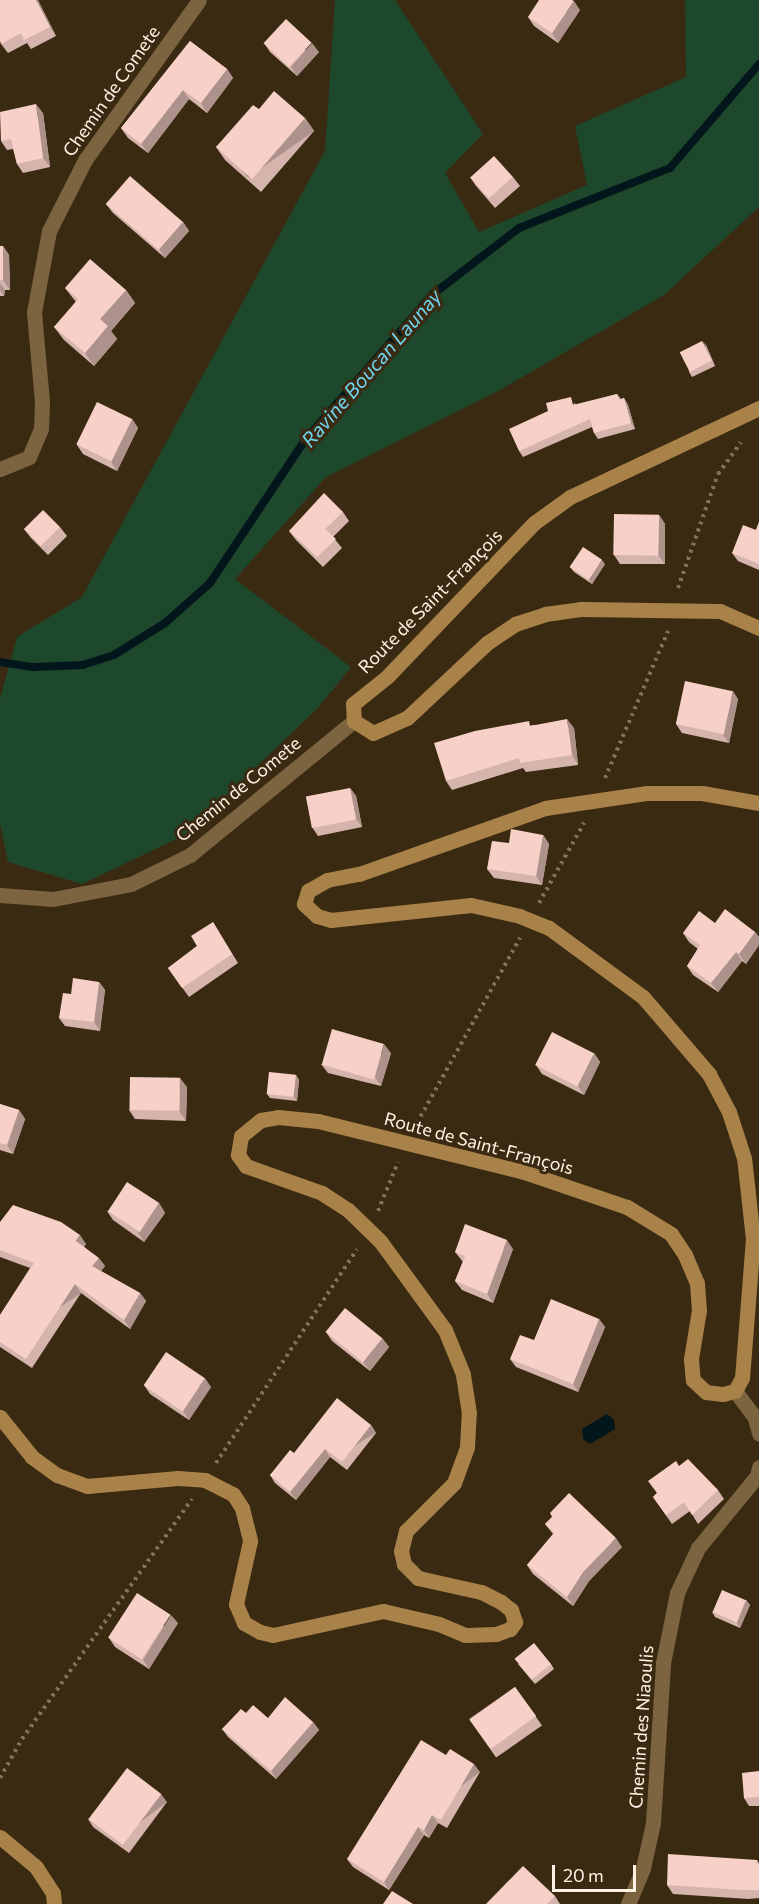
<!DOCTYPE html>
<meta charset="utf-8">
<style>
body{margin:0}
#map{position:relative;width:759px;height:1904px;overflow:hidden;background:#3b2a12;font-family:Commissioner,sans-serif}
div>[style]{position:absolute}
.green>*{inset:0;background:#1d482b}
.water>*{inset:0;background:#03161b}
.stream>*{height:8px;margin:-4px;padding:0 4px;transform-origin:4px;border-radius:4px;background:#03161b}
.path>*{height:4px;margin-top:-2px;transform-origin:0;background:repeating-linear-gradient(90deg,#81725e 0 3px,transparent 0 7.5px)}
.minor>*{height:15px;margin:-7.5px;padding:0 7.5px;transform-origin:7.5px;border-radius:7.5px;background:#7c6441}
.secondary>*{height:15px;margin:-7.5px;padding:0 7.5px;transform-origin:7.5px;border-radius:7.5px;background:#a88248}
.wall>*{inset:0;background:#d4b4ac;transform-origin:0 0}
.shaded-wall>*{inset:0;background:#ad928c;transform-origin:0 0}
.building>*{inset:0;background:#f7d1c8;transform-origin:0 0}
span{translate:-50% -50%;white-space:nowrap;text-align:center;line-height:1.15;-webkit-text-stroke:6px #3b2a12;paint-order:stroke}
.street-label{font-size:18px;color:#fef3e4}
.water-label{font-size:20px;color:#6fd5ef;font-style:italic}
.scale{position:absolute;left:552px;top:1865px;width:84px;height:27px;box-sizing:border-box;border:3px solid #fef3e4;border-top:0;padding-left:8px;font-size:18px;line-height:21px;white-space:nowrap;color:#fef3e4;-webkit-text-stroke:4px #3b2a12;paint-order:stroke}
</style>
<div id="map">
<div class="green">
<i style="clip-path:polygon(335px 0,395px 0,483px 134px,445px 173px,479px 232px,587px 185px,575px 126px,686px 77px,685px 0,759px 0,759px 207px,664px 295px,500px 390px,326px 477px,235px 579px,351px 667px,317px 709px,185px 835px,82px 884px,8px 862px,0 823px,0 699px,17px 637px,82px 597px,325px 151px)"></i>
</div>
<div class="water">
<i style="clip-path:polygon(607px 1414px,614px 1420px,615px 1429px,590px 1444px,583px 1439px,582px 1429px)"></i>
</div>
<div class="stream">
<i style="left:0;top:662px;width:33px;rotate:9deg"></i>
<i style="left:33px;top:667px;width:50px;rotate:-2.3deg"></i>
<i style="left:83px;top:665px;width:33px;rotate:-18deg"></i>
<i style="left:114px;top:655px;width:60px;rotate:-32.1deg"></i>
<i style="left:165px;top:623px;width:60px;rotate:-41.6deg"></i>
<i style="left:210px;top:583px;width:172px;rotate:-56.4deg"></i>
<i style="left:305px;top:440px;width:193px;rotate:-48.8deg"></i>
<i style="left:432px;top:295px;width:110px;rotate:-37.6deg"></i>
<i style="left:519px;top:228px;width:162px;rotate:-21.7deg"></i>
<i style="left:670px;top:168px;width:137px;rotate:-49.4deg"></i>
</div>
<div class="path">
<i style="left:678px;top:588px;width:121px;rotate:-70.7deg"></i>
<i style="left:718px;top:474px;width:39px;rotate:-54deg"></i>
<i style="left:605px;top:778px;width:160px;rotate:-66.8deg"></i>
<i style="left:539px;top:903px;width:92px;rotate:-60.6deg"></i>
<i style="left:417px;top:1123px;width:212px;rotate:-60.9deg"></i>
<i style="left:378px;top:1211px;width:53px;rotate:-67.8deg"></i>
<i style="left:216px;top:1463px;width:256px;rotate:-56.6deg"></i>
<i style="left:0;top:1778px;width:45px;rotate:-60.6deg"></i>
<i style="left:22px;top:1739px;width:294px;rotate:-54.7deg"></i>
</div>
<div class="minor">
<i style="left:0;top:469px;width:31px;rotate:-22deg"></i>
<i style="left:29px;top:457px;width:30px;rotate:-67deg"></i>
<i style="left:41px;top:429px;width:27px;rotate:-88deg"></i>
<i style="left:42px;top:402px;width:90px;rotate:-95.1deg"></i>
<i style="left:34px;top:312px;width:82px;rotate:-79.5deg"></i>
<i style="left:49px;top:231px;width:80px;rotate:-63.1deg"></i>
<i style="left:85px;top:160px;width:196px;rotate:-54.5deg"></i>
<i style="left:0;top:895px;width:53px;rotate:4.3deg"></i>
<i style="left:53px;top:899px;width:79px;rotate:-10.9deg"></i>
<i style="left:131px;top:884px;width:66px;rotate:-26.2deg"></i>
<i style="left:190px;top:855px;width:212px;rotate:-39.3deg"></i>
<i style="left:735px;top:1391px;width:34px;rotate:53deg"></i>
<i style="left:755px;top:1418px;width:16px;rotate:75deg"></i>
<i style="left:628px;top:1904px;width:39px;rotate:-67deg"></i>
<i style="left:643px;top:1868px;width:46px;rotate:-77.5deg"></i>
<i style="left:653px;top:1823px;width:160px;rotate:-86.4deg"></i>
<i style="left:663px;top:1663px;width:71px;rotate:-78.7deg"></i>
<i style="left:677px;top:1593px;width:50px;rotate:-65deg"></i>
<i style="left:698px;top:1548px;width:93px;rotate:-50.7deg"></i>
<i style="left:757px;top:1476px;width:9px;rotate:-77deg"></i>
</div>
<div class="secondary">
<i style="left:759px;top:408px;width:209px;rotate:154.8deg"></i>
<i style="left:570px;top:497px;width:44px;rotate:144.2deg"></i>
<i style="left:534px;top:523px;width:211px;rotate:133.7deg"></i>
<i style="left:388px;top:676px;width:45px;rotate:141.3deg"></i>
<i style="left:353px;top:704px;width:17px;rotate:87deg"></i>
<i style="left:354px;top:721px;width:22px;rotate:32deg"></i>
<i style="left:373px;top:733px;width:37px;rotate:-24deg"></i>
<i style="left:407px;top:718px;width:110px;rotate:-43.2deg"></i>
<i style="left:487px;top:643px;width:34px;rotate:-34deg"></i>
<i style="left:515px;top:624px;width:32px;rotate:-18deg"></i>
<i style="left:545px;top:614px;width:37px;rotate:-8deg"></i>
<i style="left:582px;top:609px;width:138px;rotate:0.8deg"></i>
<i style="left:720px;top:611px;width:43px;rotate:23.6deg"></i>
<i style="left:0;top:1417px;width:51px;rotate:51.3deg"></i>
<i style="left:32px;top:1457px;width:31px;rotate:36deg"></i>
<i style="left:57px;top:1475px;width:32px;rotate:20deg"></i>
<i style="left:87px;top:1486px;width:91px;rotate:-5deg"></i>
<i style="left:178px;top:1478px;width:27px;rotate:4deg"></i>
<i style="left:205px;top:1480px;width:31px;rotate:27deg"></i>
<i style="left:233px;top:1494px;width:17px;rotate:57deg"></i>
<i style="left:242px;top:1508px;width:34px;rotate:76deg"></i>
<i style="left:250px;top:1541px;width:65px;rotate:102.5deg"></i>
<i style="left:236px;top:1604px;width:21px;rotate:67deg"></i>
<i style="left:244px;top:1623px;width:18px;rotate:29deg"></i>
<i style="left:260px;top:1632px;width:13px;rotate:13deg"></i>
<i style="left:273px;top:1635px;width:113px;rotate:-12.3deg"></i>
<i style="left:383px;top:1611px;width:57px;rotate:13.1deg"></i>
<i style="left:439px;top:1624px;width:28px;rotate:23deg"></i>
<i style="left:465px;top:1635px;width:31px;rotate:-2deg"></i>
<i style="left:496px;top:1634px;width:15px;rotate:-20deg"></i>
<i style="left:510px;top:1629px;width:9px;rotate:-54deg"></i>
<i style="left:515px;top:1622px;width:13px;rotate:-108deg"></i>
<i style="left:511px;top:1610px;width:13px;rotate:-141deg"></i>
<i style="left:501px;top:1602px;width:22px;rotate:-153deg"></i>
<i style="left:481px;top:1592px;width:65px;rotate:-167.5deg"></i>
<i style="left:418px;top:1578px;width:20px;rotate:-135deg"></i>
<i style="left:404px;top:1564px;width:13px;rotate:-103deg"></i>
<i style="left:401px;top:1551px;width:21px;rotate:-76deg"></i>
<i style="left:406px;top:1531px;width:68px;rotate:-45deg"></i>
<i style="left:454px;top:1483px;width:38px;rotate:-70deg"></i>
<i style="left:467px;top:1447px;width:34px;rotate:-87deg"></i>
<i style="left:469px;top:1413px;width:39px;rotate:-99deg"></i>
<i style="left:463px;top:1374px;width:48px;rotate:-112.2deg"></i>
<i style="left:445px;top:1330px;width:110px;rotate:-126.1deg"></i>
<i style="left:380px;top:1241px;width:45px;rotate:-135.9deg"></i>
<i style="left:348px;top:1210px;width:31px;rotate:-147deg"></i>
<i style="left:322px;top:1193px;width:81px;rotate:-160.4deg"></i>
<i style="left:246px;top:1166px;width:14px;rotate:-126deg"></i>
<i style="left:238px;top:1155px;width:19px;rotate:-81deg"></i>
<i style="left:241px;top:1136px;width:26px;rotate:-39deg"></i>
<i style="left:261px;top:1120px;width:17px;rotate:-10deg"></i>
<i style="left:278px;top:1117px;width:40px;rotate:5.7deg"></i>
<i style="left:318px;top:1121px;width:212px;rotate:13.9deg"></i>
<i style="left:524px;top:1172px;width:109px;rotate:18.8deg"></i>
<i style="left:627px;top:1207px;width:52px;rotate:31.5deg"></i>
<i style="left:671px;top:1234px;width:25px;rotate:56deg"></i>
<i style="left:685px;top:1255px;width:30px;rotate:67deg"></i>
<i style="left:697px;top:1283px;width:27px;rotate:86deg"></i>
<i style="left:699px;top:1310px;width:50px;rotate:99.3deg"></i>
<i style="left:691px;top:1359px;width:21px;rotate:85deg"></i>
<i style="left:693px;top:1380px;width:18px;rotate:43deg"></i>
<i style="left:706px;top:1392px;width:17px;rotate:7deg"></i>
<i style="left:723px;top:1394px;width:12px;rotate:-14deg"></i>
<i style="left:735px;top:1391px;width:15px;rotate:-62deg"></i>
<i style="left:742px;top:1378px;width:139px;rotate:-85.5deg"></i>
<i style="left:753px;top:1239px;width:81px;rotate:-96.3deg"></i>
<i style="left:744px;top:1158px;width:48px;rotate:-108.1deg"></i>
<i style="left:729px;top:1112px;width:43px;rotate:-117.8deg"></i>
<i style="left:709px;top:1074px;width:101px;rotate:-130.6deg"></i>
<i style="left:643px;top:997px;width:117px;rotate:-143.7deg"></i>
<i style="left:549px;top:928px;width:31px;rotate:-158deg"></i>
<i style="left:520px;top:916px;width:50px;rotate:-167.3deg"></i>
<i style="left:471px;top:905px;width:141px;rotate:173.9deg"></i>
<i style="left:331px;top:920px;width:15px;rotate:-164deg"></i>
<i style="left:317px;top:916px;width:18px;rotate:-137deg"></i>
<i style="left:304px;top:904px;width:14px;rotate:-73deg"></i>
<i style="left:308px;top:891px;width:22px;rotate:-30deg"></i>
<i style="left:327px;top:880px;width:33px;rotate:-11deg"></i>
<i style="left:359px;top:874px;width:197px;rotate:-19.5deg"></i>
<i style="left:545px;top:808px;width:102px;rotate:-8.4deg"></i>
<i style="left:646px;top:793px;width:56px"></i>
<i style="left:702px;top:793px;width:58px;rotate:10deg"></i>
<i style="left:0;top:1837px;width:47px;rotate:39.8deg"></i>
<i style="left:36px;top:1867px;width:31px;rotate:57deg"></i>
<i style="left:53px;top:1893px;width:11px;rotate:85deg"></i>
</div>
<div class="wall">
<i style="clip-path:polygon(38px 1px,56px 36px,31px 49px,27px 43px,8px 53px,1px 44px)"></i>
<i style="clip-path:polygon(580px 10px,558px 43px,534px 26px,528px 17px)"></i>
<i style="clip-path:polygon(190px 41px,227px 69px,233px 78px,207px 113px,189px 99px,148px 153px,128px 138px,121px 128px)"></i>
<i style="clip-path:polygon(264px 43px,319px 52px,297px 76px,270px 52px)"></i>
<i style="clip-path:polygon(259px 109px,305px 118px,314px 131px,261px 192px,225px 160px,216px 147px)"></i>
<i style="clip-path:polygon(43px 113px,50px 167px,23px 173px,17px 164px,13px 149px,7px 150px,1px 141px)"></i>
<i style="clip-path:polygon(470px 177px,513px 177px,520px 186px,495px 208px,476px 186px)"></i>
<i style="clip-path:polygon(106px 204px,183px 222px,189px 231px,165px 258px,113px 213px)"></i>
<i style="clip-path:polygon(0 246px,3px 246px,9px 255px,10px 290px,5px 290px,4px 296px,0 296px)"></i>
<i style="clip-path:polygon(65px 288px,126px 290px,135px 303px,111px 331px,117px 339px,94px 366px,64px 340px,54px 327px,76px 302px)"></i>
<i style="clip-path:polygon(706px 345px,715px 366px,692px 377px,689px 372px)"></i>
<i style="clip-path:polygon(617px 394px,621px 399px,624px 398px,628px 405px,635px 429px,598px 439px,594px 433px,592px 427px,523px 457px,519px 451px,575px 403px,576px 405px)"></i>
<i style="clip-path:polygon(132px 419px,138px 428px,117px 471px,83px 454px,77px 445px)"></i>
<i style="clip-path:polygon(343px 512px,349px 521px,333px 537px,342px 548px,323px 567px,296px 540px,289px 531px)"></i>
<i style="clip-path:polygon(659px 515px,665px 524px,665px 564px,620px 564px,614px 555px)"></i>
<i style="clip-path:polygon(759px 522px,759px 570px,738px 561px,732px 553px,756px 530px)"></i>
<i style="clip-path:polygon(60px 527px,67px 536px,48px 555px,31px 538px,24px 529px)"></i>
<i style="clip-path:polygon(605px 564px,592px 584px,574px 572px,570px 567px)"></i>
<i style="clip-path:polygon(738px 699px,729px 743px,682px 733px,676px 724px)"></i>
<i style="clip-path:polygon(532px 725px,574px 728px,578px 765px,526px 772px,523px 768px,452px 790px,446px 781px)"></i>
<i style="clip-path:polygon(350px 788px,356px 796px,362px 827px,318px 836px,312px 827px)"></i>
<i style="clip-path:polygon(543px 835px,549px 844px,542px 885px,494px 878px,487px 869px,509px 843px)"></i>
<i style="clip-path:polygon(213px 922px,238px 963px,189px 997px,168px 968px,197px 946px)"></i>
<i style="clip-path:polygon(715px 923px,755px 932px,759px 937px,759px 945px,746px 964px,742px 961px,718px 992px,693px 975px,687px 966px,698px 949px,689px 942px,683px 933px)"></i>
<i style="clip-path:polygon(99px 982px,105px 990px,100px 1031px,65px 1026px,59px 1018px,71px 994px)"></i>
<i style="clip-path:polygon(391px 1053px,381px 1086px,328px 1073px,321px 1064px)"></i>
<i style="clip-path:polygon(594px 1053px,600px 1062px,584px 1095px,542px 1074px,536px 1065px)"></i>
<i style="clip-path:polygon(296px 1075px,299px 1080px,297px 1101px,270px 1098px,267px 1094px)"></i>
<i style="clip-path:polygon(187px 1087px,186px 1121px,135px 1119px,129px 1110px)"></i>
<i style="clip-path:polygon(0 1104px,19px 1110px,25px 1119px,13px 1154px,0 1150px)"></i>
<i style="clip-path:polygon(159px 1203px,165px 1213px,144px 1242px,113px 1220px,107px 1211px)"></i>
<i style="clip-path:polygon(0 1222px,86px 1244px,84px 1247px,105px 1266px,101px 1271px,140px 1293px,146px 1301px,130px 1329px,81px 1293px,32px 1368px,0 1347px,0 1315px,30px 1268px,0 1257px)"></i>
<i style="clip-path:polygon(513px 1249px,493px 1303px,462px 1290px,455px 1281px,463px 1262px,455px 1252px)"></i>
<i style="clip-path:polygon(599px 1319px,605px 1327px,578px 1392px,516px 1367px,510px 1359px,534px 1340px)"></i>
<i style="clip-path:polygon(326px 1332px,382px 1338px,389px 1347px,370px 1371px,332px 1341px)"></i>
<i style="clip-path:polygon(144px 1385px,211px 1387px,189px 1420px,150px 1394px)"></i>
<i style="clip-path:polygon(371px 1425px,376px 1433px,347px 1470px,330px 1457px,296px 1500px,275px 1483px,270px 1475px,294px 1453px)"></i>
<i style="clip-path:polygon(679px 1466px,718px 1490px,724px 1499px,698px 1524px,690px 1511px,672px 1524px,653px 1497px,657px 1493px)"></i>
<i style="clip-path:polygon(550px 1513px,622px 1547px,589px 1581px,573px 1606px,533px 1574px,527px 1565px,553px 1534px,545px 1524px,552px 1517px)"></i>
<i style="clip-path:polygon(746px 1600px,750px 1605px,740px 1628px,715px 1617px,712px 1612px)"></i>
<i style="clip-path:polygon(178px 1623px,149px 1669px,115px 1647px,109px 1638px)"></i>
<i style="clip-path:polygon(518px 1664px,551px 1664px,554px 1669px,535px 1684px)"></i>
<i style="left:515px;top:1687px;width:47px;height:56px;rotate:55deg"></i>
<i style="clip-path:polygon(246px 1713px,268px 1718px,313px 1722px,319px 1730px,276px 1779px,228px 1737px,222px 1729px)"></i>
<i style="clip-path:polygon(446px 1755px,480px 1772px,447px 1828px,438px 1823px,429px 1838px,424px 1835px,389px 1890px,353px 1867px,347px 1859px)"></i>
<i style="clip-path:polygon(759px 1771px,759px 1806px,749px 1806px,744px 1798px)"></i>
<i style="clip-path:polygon(167px 1802px,129px 1853px,93px 1827px,88px 1819px)"></i>
<i style="clip-path:polygon(757px 1860px,759px 1863px,759px 1898px,749px 1899px,673px 1894px,667px 1885px)"></i>
<i style="clip-path:polygon(555px 1896px,560px 1904px,486px 1904px)"></i>
</div>
<div class="shaded-wall">
<i style="clip-path:polygon(36px 0,38px 0,56px 36px,50px 27px)"></i>
<i style="clip-path:polygon(574px 1px,580px 10px,558px 43px,552px 33px)"></i>
<i style="clip-path:polygon(312px 43px,319px 52px,297px 76px,291px 67px)"></i>
<i style="clip-path:polygon(227px 69px,233px 78px,207px 113px,201px 103px)"></i>
<i style="clip-path:polygon(183px 90px,189px 99px,148px 153px,141px 144px)"></i>
<i style="clip-path:polygon(36px 104px,43px 113px,50px 167px,43px 158px)"></i>
<i style="left:305px;top:118px;width:16px;height:81px;rotate:55deg"></i>
<i style="clip-path:polygon(183px 222px,189px 231px,165px 258px,159px 249px)"></i>
<i style="clip-path:polygon(3px 246px,9px 255px,10px 290px,3px 280px)"></i>
<i style="clip-path:polygon(0 283px,5px 290px,4px 296px,0 290px)"></i>
<i style="clip-path:polygon(126px 290px,135px 303px,111px 331px,117px 339px,94px 366px,85px 353px,100px 319px)"></i>
<i style="clip-path:polygon(702px 341px,706px 345px,715px 366px,712px 361px)"></i>
<i style="clip-path:polygon(624px 398px,628px 405px,635px 429px,631px 423px)"></i>
<i style="clip-path:polygon(132px 419px,138px 428px,117px 471px,111px 462px)"></i>
<i style="clip-path:polygon(659px 515px,665px 524px,665px 564px,658px 555px)"></i>
<i style="clip-path:polygon(602px 560px,605px 564px,592px 584px,589px 579px)"></i>
<i style="clip-path:polygon(733px 691px,738px 699px,729px 743px,723px 735px)"></i>
<i style="clip-path:polygon(567px 719px,574px 728px,578px 765px,572px 755px)"></i>
<i style="clip-path:polygon(350px 788px,356px 796px,362px 827px,356px 819px)"></i>
<i style="clip-path:polygon(543px 835px,549px 844px,542px 885px,536px 876px)"></i>
<i style="clip-path:polygon(755px 932px,759px 937px,759px 945px,746px 964px,739px 954px)"></i>
<i style="clip-path:polygon(736px 952px,742px 961px,718px 992px,711px 983px)"></i>
<i style="clip-path:polygon(99px 982px,105px 990px,100px 1031px,94px 1022px)"></i>
<i style="clip-path:polygon(384px 1044px,391px 1053px,381px 1086px,375px 1077px)"></i>
<i style="clip-path:polygon(594px 1053px,600px 1062px,584px 1095px,578px 1086px)"></i>
<i style="clip-path:polygon(296px 1075px,299px 1080px,297px 1101px,293px 1096px)"></i>
<i style="clip-path:polygon(180px 1078px,187px 1087px,186px 1121px,179px 1111px)"></i>
<i style="clip-path:polygon(19px 1110px,25px 1119px,13px 1154px,7px 1145px)"></i>
<i style="clip-path:polygon(159px 1203px,165px 1213px,144px 1242px,138px 1233px)"></i>
<i style="clip-path:polygon(80px 1235px,86px 1244px,82px 1250px,76px 1241px)"></i>
<i style="clip-path:polygon(507px 1240px,513px 1249px,493px 1303px,487px 1294px)"></i>
<i style="clip-path:polygon(99px 1258px,105px 1266px,98px 1275px,92px 1266px)"></i>
<i style="left:75px;top:1284px;width:11px;height:90px;rotate:56deg"></i>
<i style="clip-path:polygon(140px 1293px,146px 1301px,130px 1329px,124px 1320px)"></i>
<i style="clip-path:polygon(599px 1319px,605px 1327px,578px 1392px,573px 1384px)"></i>
<i style="clip-path:polygon(382px 1338px,389px 1347px,370px 1371px,363px 1362px)"></i>
<i style="clip-path:polygon(205px 1378px,211px 1387px,189px 1420px,183px 1411px)"></i>
<i style="left:371px;top:1425px;width:9px;height:47px;rotate:58deg"></i>
<i style="clip-path:polygon(325px 1449px,330px 1457px,296px 1500px,290px 1492px)"></i>
<i style="clip-path:polygon(616px 1538px,622px 1547px,589px 1581px,573px 1606px,567px 1597px,583px 1572px)"></i>
<i style="clip-path:polygon(746px 1600px,750px 1605px,740px 1628px,737px 1623px)"></i>
<i style="clip-path:polygon(171px 1615px,178px 1623px,149px 1669px,143px 1660px)"></i>
<i style="clip-path:polygon(313px 1722px,319px 1730px,276px 1779px,271px 1771px)"></i>
<i style="left:474px;top:1764px;width:10px;height:65px;rotate:53deg"></i>
<i style="left:161px;top:1794px;width:10px;height:64px;rotate:53deg"></i>
<i style="clip-path:polygon(432px 1815px,438px 1823px,429px 1838px,424px 1830px)"></i>
<i style="clip-path:polygon(418px 1827px,424px 1835px,389px 1890px,384px 1882px)"></i>
</div>
<div class="building">
<i style="clip-path:polygon(0 0,36px 0,50px 27px,24px 40px,21px 33px,1px 44px,0 41px)"></i>
<i style="clip-path:polygon(539px 0,572px 0,574px 1px,552px 33px,528px 17px)"></i>
<i style="left:286px;top:19px;width:35px;height:33px;rotate:43deg"></i>
<i style="clip-path:polygon(190px 41px,227px 69px,201px 103px,183px 90px,141px 144px,121px 128px)"></i>
<i style="clip-path:polygon(274px 91px,305px 118px,252px 179px,216px 147px,253px 105px,259px 109px)"></i>
<i style="clip-path:polygon(36px 104px,43px 158px,17px 164px,11px 139px,1px 141px,0 112px)"></i>
<i style="left:494px;top:156px;width:28px;height:32px;rotate:48deg"></i>
<i style="left:130px;top:176px;width:70px;height:37px;rotate:41deg"></i>
<i style="left:0;top:246px;width:3px;height:34px"></i>
<i style="clip-path:polygon(90px 259px,126px 290px,100px 319px,108px 326px,85px 353px,54px 327px,78px 299px,65px 288px)"></i>
<i style="left:702px;top:341px;width:22px;height:25px;rotate:63deg"></i>
<i style="clip-path:polygon(617px 394px,619px 400px,624px 398px,631px 423px,594px 433px,590px 419px,519px 451px,509px 429px,548px 411px,546px 403px,571px 397px,573px 405px)"></i>
<i style="left:97px;top:402px;width:39px;height:47px;rotate:26deg"></i>
<i style="clip-path:polygon(324px 493px,343px 512px,325px 529px,336px 539px,317px 557px,289px 531px)"></i>
<i style="left:43px;top:510px;width:24px;height:27px;rotate:45deg"></i>
<i style="left:614px;top:514px;width:45px;height:41px;rotate:1deg"></i>
<i style="clip-path:polygon(759px 522px,759px 564px,732px 553px,743px 525px,756px 530px)"></i>
<i style="left:583px;top:547px;width:23px;height:24px;rotate:34deg"></i>
<i style="left:685px;top:681px;width:49px;height:44px;rotate:12deg"></i>
<i style="clip-path:polygon(567px 719px,572px 755px,520px 763px,519px 758px,446px 781px,434px 743px,475px 731px,529px 721px,530px 726px)"></i>
<i style="left:350px;top:788px;width:32px;height:45px;rotate:79deg"></i>
<i style="clip-path:polygon(511px 829px,543px 835px,536px 876px,487px 869px,492px 841px,509px 843px)"></i>
<i style="clip-path:polygon(725px 909px,755px 932px,739px 954px,736px 952px,711px 983px,687px 966px,700px 945px,683px 933px,699px 911px,715px 923px)"></i>
<i style="clip-path:polygon(213px 922px,232px 954px,182px 988px,168px 968px,197px 946px,191px 936px)"></i>
<i style="clip-path:polygon(73px 978px,99px 982px,94px 1022px,59px 1018px,63px 993px,71px 994px)"></i>
<i style="left:332px;top:1029px;width:54px;height:37px;rotate:16deg"></i>
<i style="left:552px;top:1032px;width:47px;height:37px;rotate:27deg"></i>
<i style="left:269px;top:1072px;width:27px;height:22px;rotate:6deg"></i>
<i style="left:130px;top:1077px;width:50px;height:33px;rotate:1deg"></i>
<i style="clip-path:polygon(0 1104px,19px 1110px,7px 1145px,0 1143px)"></i>
<i style="left:127px;top:1182px;width:38px;height:35px;rotate:33deg"></i>
<i style="clip-path:polygon(13px 1205px,61px 1222px,80px 1235px,76px 1241px,99px 1258px,92px 1266px,140px 1293px,124px 1320px,75px 1284px,26px 1359px,0 1342px,0 1315px,34px 1263px,0 1250px,0 1222px)"></i>
<i style="clip-path:polygon(465px 1224px,507px 1240px,487px 1294px,455px 1281px,465px 1256px,455px 1252px)"></i>
<i style="clip-path:polygon(551px 1299px,599px 1319px,573px 1384px,510px 1359px,520px 1335px,534px 1340px)"></i>
<i style="left:345px;top:1308px;width:48px;height:31px;rotate:39deg"></i>
<i style="left:166px;top:1352px;width:47px;height:40px;rotate:34deg"></i>
<i style="clip-path:polygon(337px 1398px,371px 1425px,342px 1462px,325px 1449px,290px 1492px,270px 1475px,290px 1450px,294px 1453px)"></i>
<i style="clip-path:polygon(688px 1459px,718px 1490px,692px 1515px,684px 1502px,666px 1515px,653px 1497px,657px 1493px,648px 1481px,676px 1461px,679px 1466px)"></i>
<i style="clip-path:polygon(569px 1493px,616px 1538px,583px 1572px,567px 1597px,527px 1565px,554px 1533px,545px 1524px,553px 1516px,550px 1513px)"></i>
<i style="left:722px;top:1590px;width:26px;height:24px;rotate:23deg"></i>
<i style="left:137px;top:1593px;width:40px;height:53px;rotate:33deg"></i>
<i style="left:534px;top:1643px;width:27px;height:25px;rotate:51deg"></i>
<i style="left:515px;top:1687px;width:36px;height:56px;rotate:54deg"></i>
<i style="clip-path:polygon(285px 1697px,313px 1722px,271px 1771px,222px 1729px,241px 1709px,246px 1713px,253px 1705px,268px 1718px)"></i>
<i style="clip-path:polygon(421px 1740px,446px 1755px,450px 1749px,474px 1764px,441px 1820px,432px 1815px,424px 1830px,418px 1827px,384px 1882px,347px 1859px)"></i>
<i style="left:127px;top:1768px;width:43px;height:64px;rotate:37deg"></i>
<i style="clip-path:polygon(759px 1771px,759px 1797px,744px 1798px,742px 1773px)"></i>
<i style="clip-path:polygon(668px 1854px,757px 1860px,757px 1864px,759px 1864px,759px 1890px,743px 1890px,667px 1885px)"></i>
<i style="clip-path:polygon(523px 1866px,555px 1896px,547px 1904px,486px 1904px)"></i>
<i style="clip-path:polygon(392px 1891px,413px 1904px,383px 1904px)"></i>
</div>
<div class="street-label">
<span style="left:111px;top:91px;rotate:-55deg">Chemin de Comete</span>
<span style="left:430px;top:601px;rotate:-45deg">Route de Saint-François</span>
<span style="left:238px;top:789px;rotate:-39deg">Chemin de Comete</span>
<span style="left:479px;top:1143px;rotate:15deg">Route de Saint-François</span>
<span style="left:641px;top:1727px;rotate:-86deg">Chemin des Niaoulis</span>
</div>
<div class="water-label">
<span style="left:371px;top:368px;rotate:-49deg">Ravine Boucan Launay</span>
</div>
<div class="scale">20 m</div>
</div>
